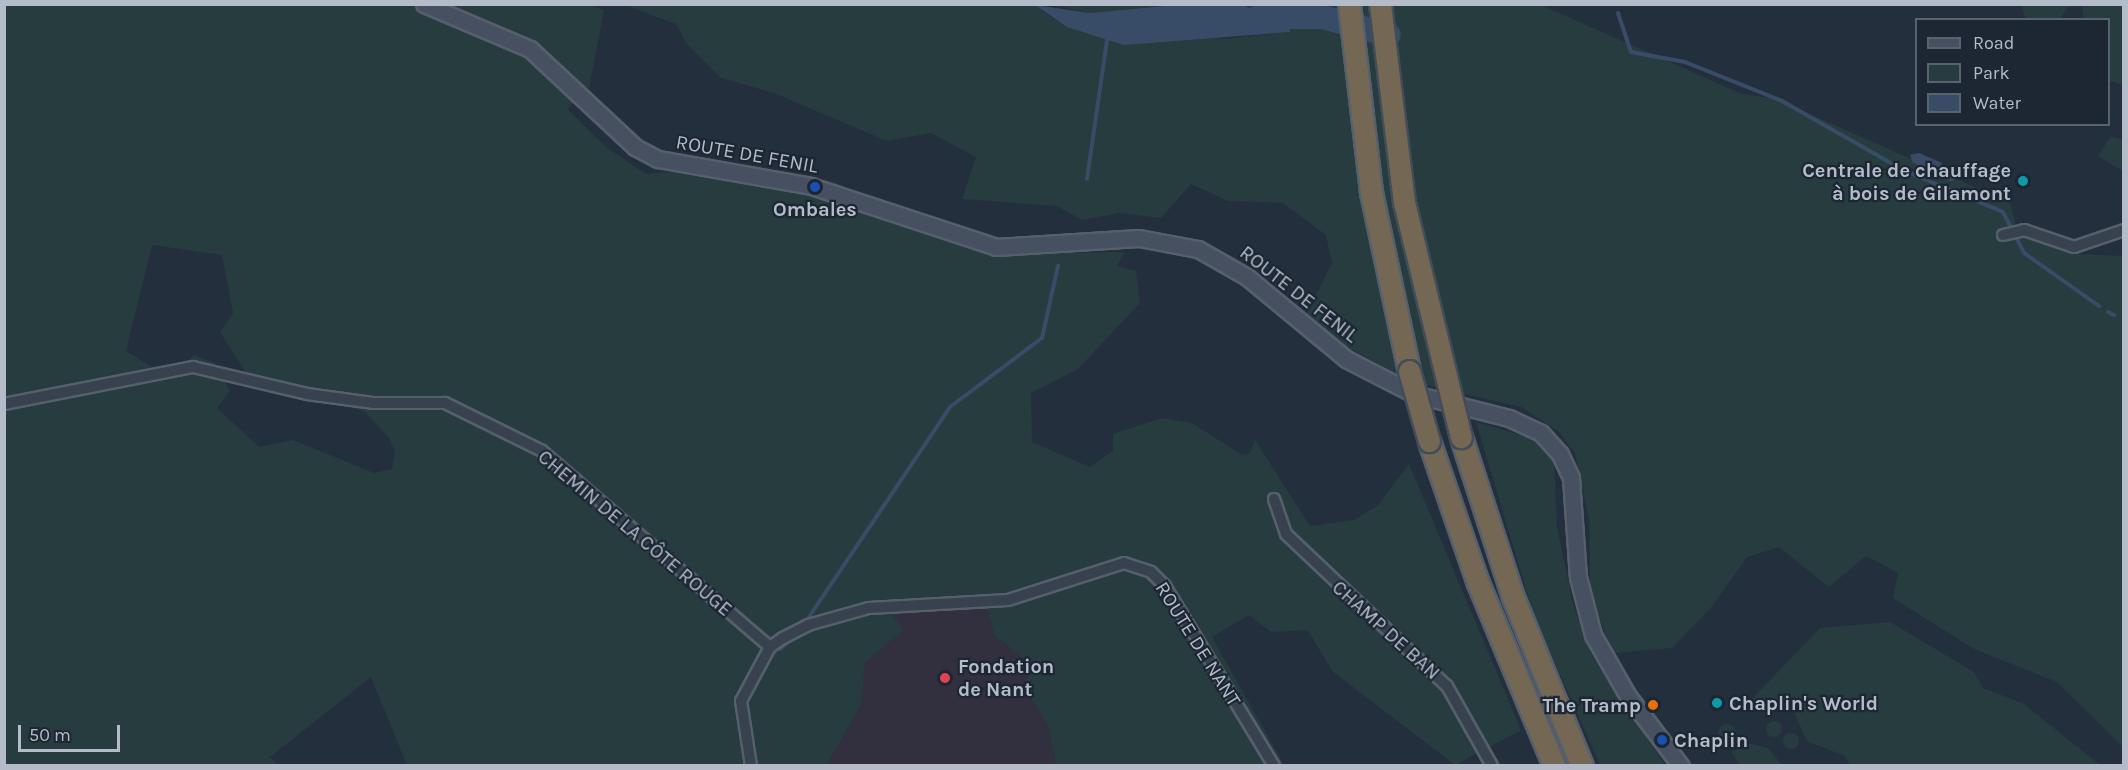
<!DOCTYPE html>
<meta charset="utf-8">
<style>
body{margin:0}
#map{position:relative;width:2128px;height:770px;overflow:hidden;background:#242f3e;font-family:Karla,sans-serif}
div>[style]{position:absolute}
.medical>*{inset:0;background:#32303f}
.green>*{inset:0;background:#263c3f}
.round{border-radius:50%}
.water>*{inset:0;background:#394c67}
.stream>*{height:4px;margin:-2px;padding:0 2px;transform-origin:2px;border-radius:2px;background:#394c67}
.river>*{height:24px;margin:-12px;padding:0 12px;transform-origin:12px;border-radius:12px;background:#394c67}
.roads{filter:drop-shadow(2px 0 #565f6c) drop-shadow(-2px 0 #565f6c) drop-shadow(0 2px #565f6c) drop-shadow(0 -2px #565f6c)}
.street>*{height:10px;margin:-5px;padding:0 5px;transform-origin:5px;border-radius:5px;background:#38414e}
.secondary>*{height:15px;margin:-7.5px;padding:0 7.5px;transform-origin:7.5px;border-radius:7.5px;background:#465061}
.highway>*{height:21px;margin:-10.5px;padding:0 10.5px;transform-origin:10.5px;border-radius:10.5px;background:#746855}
.bridges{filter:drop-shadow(2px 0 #434c59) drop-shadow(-2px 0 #434c59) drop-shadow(0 2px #434c59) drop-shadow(0 -2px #434c59)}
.highway-bridge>*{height:21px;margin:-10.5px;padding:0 10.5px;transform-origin:10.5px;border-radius:10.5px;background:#746855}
.dots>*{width:16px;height:16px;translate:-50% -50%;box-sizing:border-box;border:3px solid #1d2633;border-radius:50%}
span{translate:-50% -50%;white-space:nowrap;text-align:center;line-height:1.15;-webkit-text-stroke:4.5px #1d2633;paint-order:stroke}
.street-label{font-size:20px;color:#b4bcc9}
.poi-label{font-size:20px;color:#b4bcc9;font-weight:700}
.right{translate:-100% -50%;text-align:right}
.left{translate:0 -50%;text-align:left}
.frame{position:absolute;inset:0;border:6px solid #b4bcc9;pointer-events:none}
.legend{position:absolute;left:1915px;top:18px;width:195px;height:108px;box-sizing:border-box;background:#1d2633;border:2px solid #59626f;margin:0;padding:8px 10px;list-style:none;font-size:18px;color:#b4bcc9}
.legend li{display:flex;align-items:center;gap:12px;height:30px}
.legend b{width:30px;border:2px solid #59626f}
.scale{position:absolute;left:18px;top:725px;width:102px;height:27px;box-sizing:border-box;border:3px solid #b4bcc9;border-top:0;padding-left:8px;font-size:18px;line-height:21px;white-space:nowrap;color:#b4bcc9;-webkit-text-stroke:4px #1d2633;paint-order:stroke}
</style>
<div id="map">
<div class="medical">
<i style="clip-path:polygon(935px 605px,947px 610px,987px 609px,994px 635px,1027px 661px,1028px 694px,1048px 725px,1056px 765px,827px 766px,861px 705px,864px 662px,904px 630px,887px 607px)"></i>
</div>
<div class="green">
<i style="clip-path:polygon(evenodd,4px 5px,590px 5px,604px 10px,589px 88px,567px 109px,606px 147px,646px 174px,742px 165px,835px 182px,953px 243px,1060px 253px,1125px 252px,1117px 266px,1136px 271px,1140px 303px,1078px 369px,1031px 393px,1032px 442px,1090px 467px,1113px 451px,1113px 434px,1162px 418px,1192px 423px,1242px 455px,1250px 453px,1255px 440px,1310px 526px,1354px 520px,1378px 505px,1409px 464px,1521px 730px,1455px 765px,1332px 671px,1308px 630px,1271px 632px,1249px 615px,1212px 637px,1284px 765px,1056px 765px,1048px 725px,1028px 694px,1027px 661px,994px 635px,987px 609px,947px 610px,935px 605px,887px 607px,904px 630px,865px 662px,861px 705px,827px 765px,407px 765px,371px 677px,270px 757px,278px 765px,5px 765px,4px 5px,152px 245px,222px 255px,233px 313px,220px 332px,248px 376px,365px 412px,388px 437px,395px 451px,392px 469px,374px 473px,293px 440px,259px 447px,217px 408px,230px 391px,215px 363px,194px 355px,171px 379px,126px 351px,152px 245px)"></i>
<i style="clip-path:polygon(626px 5px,1035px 5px,1054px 19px,1223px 39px,1290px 32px,1289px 8px,1258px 11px,1242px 5px,1541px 5px,1742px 94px,1776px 99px,1979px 189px,2010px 203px,2016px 225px,2061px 245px,2081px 254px,2123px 256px,2123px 747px,2057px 682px,1974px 649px,1893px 598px,1898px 573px,1866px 556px,1829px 587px,1779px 547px,1747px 557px,1710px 609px,1672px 648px,1614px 653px,1590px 597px,1589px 519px,1575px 453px,1558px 431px,1521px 407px,1410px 381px,1338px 342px,1306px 315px,1332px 263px,1326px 235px,1283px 203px,1228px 201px,1191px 184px,1161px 218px,1119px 213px,1082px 220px,1057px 206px,962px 199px,976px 157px,931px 133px,887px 141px,774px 93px,721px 78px,686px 43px,676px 24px)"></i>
<i style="clip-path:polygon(1055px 5px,1175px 5px,1090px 13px)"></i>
<i style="clip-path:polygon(2021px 5px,2123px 5px,2123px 85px,2109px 81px,2108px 20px,2084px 19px,2082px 6px,2068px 7px,2060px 19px,2026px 19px)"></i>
<i style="clip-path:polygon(2110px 137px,2123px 139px,2123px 171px,2098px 156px)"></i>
<i style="clip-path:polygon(1476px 422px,1538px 440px,1554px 460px,1557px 527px,1573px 604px,1591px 654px,1665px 765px,1600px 765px,1533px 613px)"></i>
<i style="clip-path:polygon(1890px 622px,1974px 672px,1983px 688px,2024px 704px,2100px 765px,1850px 765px,1845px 756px,1807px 741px,1793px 710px,1762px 711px,1750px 701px,1820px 628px)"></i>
<i class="round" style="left:1766px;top:721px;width:16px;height:16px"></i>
<i class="round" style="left:1718px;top:724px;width:18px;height:18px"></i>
<i class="round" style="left:1783px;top:733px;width:16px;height:16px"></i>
<i style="clip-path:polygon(1748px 743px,1768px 748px,1782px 765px,1740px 765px,1731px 752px)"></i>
</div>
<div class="water">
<i style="clip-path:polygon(1175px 5px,1242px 5px,1258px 11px,1289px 8px,1290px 32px,1124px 45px,1067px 27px,1035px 5px,1090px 13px)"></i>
<i style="clip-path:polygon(1919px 153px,1942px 163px,1938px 173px,1913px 163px,1910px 155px)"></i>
<i class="round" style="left:1944px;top:167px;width:14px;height:14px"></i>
</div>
<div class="stream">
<i style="left:1618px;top:13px;width:41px;rotate:71.6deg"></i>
<i style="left:1631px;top:52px;width:55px;rotate:10.5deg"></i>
<i style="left:1685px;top:62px;width:105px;rotate:21.9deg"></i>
<i style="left:1782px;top:101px;width:142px;rotate:29.6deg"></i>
<i style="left:1905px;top:171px;width:106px;rotate:22.7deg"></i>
<i style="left:2003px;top:212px;width:46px;rotate:62.9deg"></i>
<i style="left:2024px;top:253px;width:92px;rotate:35.2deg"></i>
<i style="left:1087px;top:179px;width:147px;rotate:-81.8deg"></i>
<i style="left:2108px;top:312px;width:7px;rotate:27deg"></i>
<i style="left:805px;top:623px;width:260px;rotate:-56.1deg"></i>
<i style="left:950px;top:407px;width:115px;rotate:-36.9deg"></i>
<i style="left:1042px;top:338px;width:74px;rotate:-77.5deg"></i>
<i style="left:780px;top:649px;width:20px;rotate:-41deg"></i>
</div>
<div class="river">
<i style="left:1258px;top:17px;width:64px"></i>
<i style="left:1322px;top:17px;width:69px;rotate:15deg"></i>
</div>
<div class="roads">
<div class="street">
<i style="left:2003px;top:235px;width:22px;rotate:-13deg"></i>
<i style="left:2024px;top:230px;width:53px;rotate:18.8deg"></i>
<i style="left:2074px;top:247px;width:53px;rotate:-18.8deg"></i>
<i style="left:4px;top:404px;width:193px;rotate:-11.1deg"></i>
<i style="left:193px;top:367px;width:117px;rotate:13.3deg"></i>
<i style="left:307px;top:394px;width:68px;rotate:7.7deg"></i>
<i style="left:374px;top:403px;width:71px"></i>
<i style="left:445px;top:403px;width:108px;rotate:26.3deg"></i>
<i style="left:542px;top:451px;width:301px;rotate:40.7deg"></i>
<i style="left:1274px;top:499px;width:37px;rotate:71deg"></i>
<i style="left:1286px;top:534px;width:221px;rotate:43.4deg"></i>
<i style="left:1447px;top:686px;width:92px;rotate:60.6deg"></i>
<i style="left:751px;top:766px;width:66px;rotate:-98.7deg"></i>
<i style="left:741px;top:701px;width:61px;rotate:-61.8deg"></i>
<i style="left:770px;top:647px;width:16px;rotate:-35deg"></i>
<i style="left:783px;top:638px;width:28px;rotate:-27deg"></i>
<i style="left:808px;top:625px;width:63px;rotate:-15.6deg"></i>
<i style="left:869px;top:608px;width:139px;rotate:-3.3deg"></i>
<i style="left:1008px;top:600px;width:122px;rotate:-17.7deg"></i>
<i style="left:1124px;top:563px;width:28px;rotate:18deg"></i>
<i style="left:1151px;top:572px;width:20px;rotate:45deg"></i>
<i style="left:1165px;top:586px;width:210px;rotate:58.8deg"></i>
</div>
<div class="secondary">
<i style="left:424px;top:4px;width:115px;rotate:23deg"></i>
<i style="left:530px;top:49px;width:144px;rotate:43deg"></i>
<i style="left:635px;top:147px;width:26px;rotate:28deg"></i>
<i style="left:658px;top:159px;width:155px;rotate:10deg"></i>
<i style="left:811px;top:186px;width:195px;rotate:18.2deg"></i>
<i style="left:996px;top:247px;width:143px;rotate:-3.6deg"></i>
<i style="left:1139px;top:238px;width:60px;rotate:10.6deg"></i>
<i style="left:1198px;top:249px;width:56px;rotate:29.7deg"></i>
<i style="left:1247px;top:277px;width:129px;rotate:39.6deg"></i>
<i style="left:1346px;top:359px;width:76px;rotate:27.2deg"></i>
<i style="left:1414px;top:394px;width:98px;rotate:14.2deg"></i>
<i style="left:1509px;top:418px;width:35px;rotate:25deg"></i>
<i style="left:1541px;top:433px;width:28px;rotate:48deg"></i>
<i style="left:1560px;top:454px;width:26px;rotate:65deg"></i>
<i style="left:1571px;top:478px;width:99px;rotate:86deg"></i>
<i style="left:1578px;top:577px;width:60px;rotate:75.5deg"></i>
<i style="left:1593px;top:635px;width:70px;rotate:60.2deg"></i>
<i style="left:1628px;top:696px;width:88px;rotate:52.9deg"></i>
</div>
<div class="highway">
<i style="left:1349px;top:4px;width:189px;rotate:83.3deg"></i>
<i style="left:1371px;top:192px;width:183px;rotate:78deg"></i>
<i style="left:1461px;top:437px;width:168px;rotate:72deg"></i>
<i style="left:1513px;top:597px;width:183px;rotate:67.8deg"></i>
<i style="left:1429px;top:441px;width:150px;rotate:71deg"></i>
<i style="left:1478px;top:583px;width:198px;rotate:67.4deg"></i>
</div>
</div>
<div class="bridges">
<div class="highway-bridge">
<i style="left:1380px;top:4px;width:199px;rotate:83.1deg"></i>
<i style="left:1404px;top:202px;width:242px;rotate:76.4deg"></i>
<i style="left:1409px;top:371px;width:73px;rotate:74.1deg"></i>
</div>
</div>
<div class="dots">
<i style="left:2023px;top:181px;background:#0f9aa8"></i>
<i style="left:815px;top:187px;background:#1a4fb4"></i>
<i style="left:945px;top:678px;background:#e0444e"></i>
<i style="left:1717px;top:703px;background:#0f9aa8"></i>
<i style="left:1653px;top:705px;background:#e8710a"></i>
<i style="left:1662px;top:740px;background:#1a4fb4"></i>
</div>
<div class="street-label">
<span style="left:747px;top:154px;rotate:10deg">ROUTE DE FENIL</span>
<span style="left:1299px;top:294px;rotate:38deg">ROUTE DE FENIL</span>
<span style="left:635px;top:533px;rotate:40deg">CHEMIN DE LA CÔTE ROUGE</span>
<span style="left:1386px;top:630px;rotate:42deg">CHAMP DE BAN</span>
<span style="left:1198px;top:644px;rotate:58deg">ROUTE DE NANT</span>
</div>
<div class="poi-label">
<span class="right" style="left:2011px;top:182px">Centrale de chauffage<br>à bois de Gilamont</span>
<span style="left:815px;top:209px">Ombales</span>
<span class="left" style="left:958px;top:678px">Fondation<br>de Nant</span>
<span class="left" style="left:1729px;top:703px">Chaplin's World</span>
<span class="right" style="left:1641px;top:705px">The Tramp</span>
<span class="left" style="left:1674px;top:740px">Chaplin</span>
</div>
<div class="frame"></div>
<ul class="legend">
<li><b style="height:8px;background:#465061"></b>Road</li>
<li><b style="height:16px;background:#263c3f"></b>Park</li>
<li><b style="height:16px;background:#394c67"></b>Water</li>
</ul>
<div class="scale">50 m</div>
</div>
